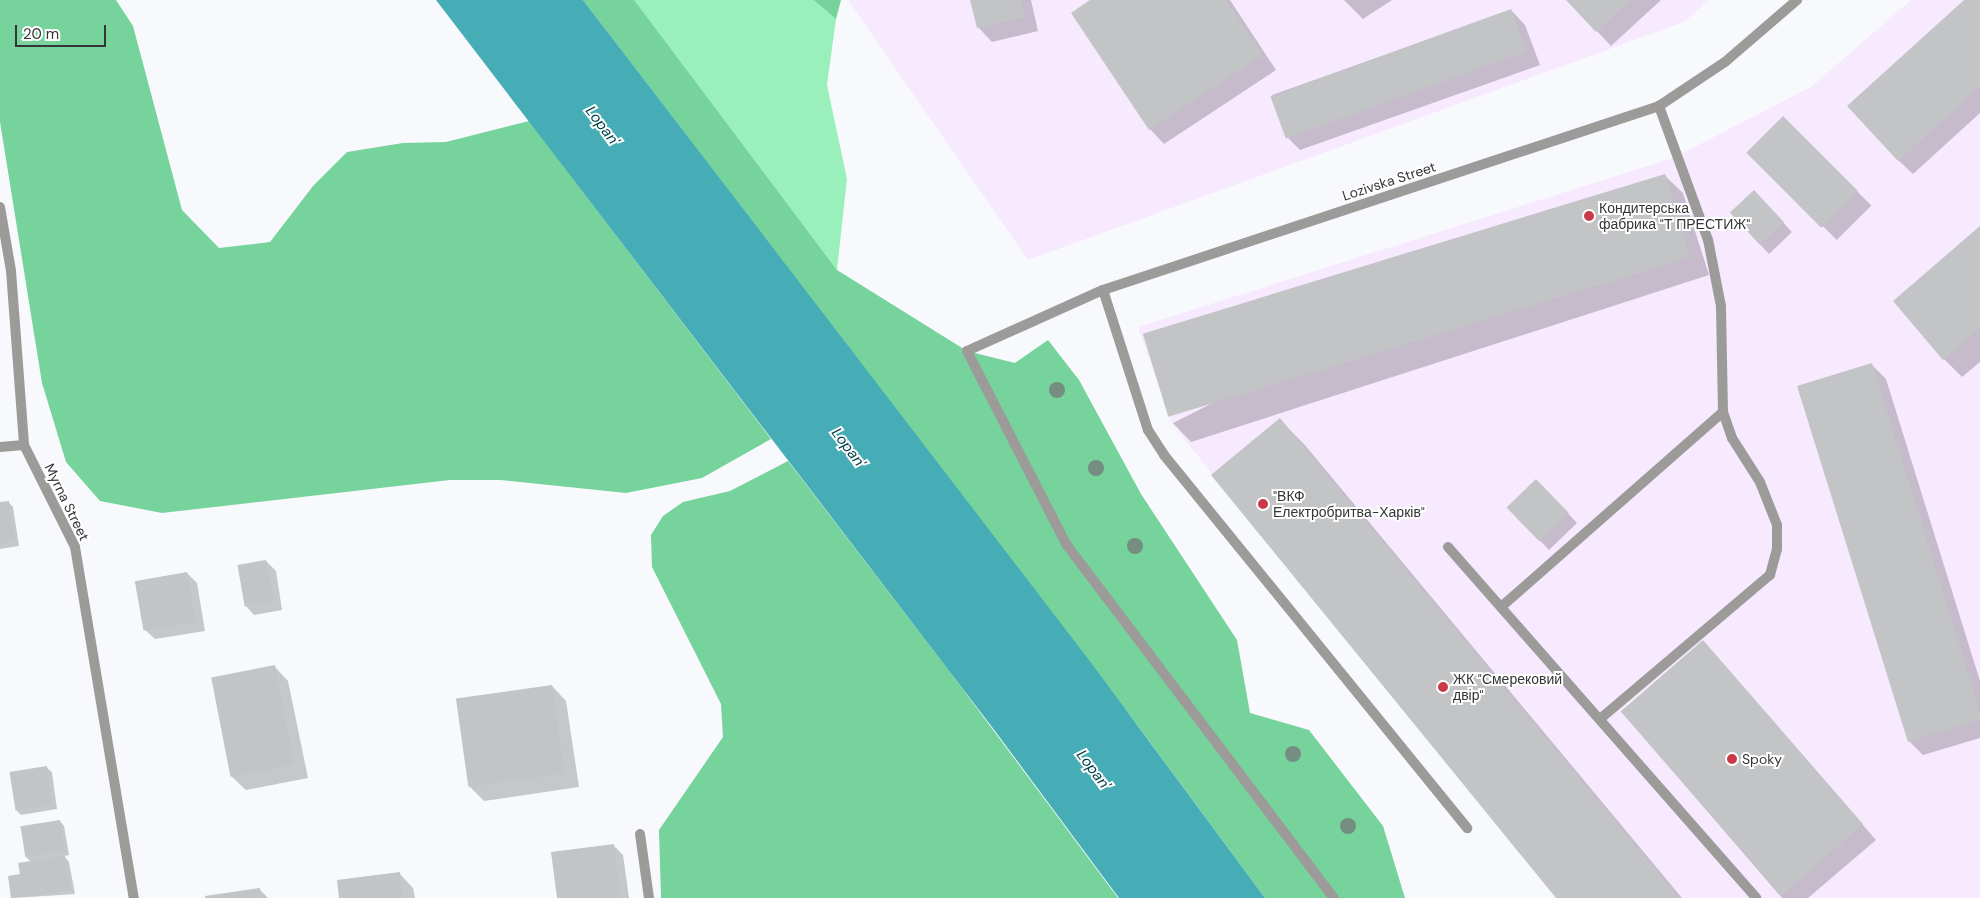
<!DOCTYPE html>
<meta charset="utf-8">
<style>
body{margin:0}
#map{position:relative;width:1980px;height:898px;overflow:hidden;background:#f8f9fc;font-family:"DM Sans",sans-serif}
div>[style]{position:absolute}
.industrial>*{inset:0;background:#f7eafe}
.green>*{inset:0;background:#9af0bb}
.forest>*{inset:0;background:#77d39c}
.water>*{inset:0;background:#46adb7}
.shadow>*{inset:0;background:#0003;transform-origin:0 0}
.building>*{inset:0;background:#c2c4c6;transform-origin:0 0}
.service>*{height:10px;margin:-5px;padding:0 5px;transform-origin:5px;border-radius:5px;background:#9c9b9a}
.minor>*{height:10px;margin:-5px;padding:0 5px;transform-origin:5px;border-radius:5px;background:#9c9b9a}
.trees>*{width:16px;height:16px;margin:-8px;border-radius:50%;background:#768d82}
.dots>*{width:14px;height:14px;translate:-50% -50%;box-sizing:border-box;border:2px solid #fff;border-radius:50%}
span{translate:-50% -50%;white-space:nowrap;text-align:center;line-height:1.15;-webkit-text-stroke:4px #fff;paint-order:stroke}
.street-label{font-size:14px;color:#343536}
.poi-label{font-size:14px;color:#343536}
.left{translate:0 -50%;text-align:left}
.water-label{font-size:15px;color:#004248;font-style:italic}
.scale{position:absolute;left:15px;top:25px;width:91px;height:22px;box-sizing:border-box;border:2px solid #343536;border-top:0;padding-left:6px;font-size:15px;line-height:18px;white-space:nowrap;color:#343536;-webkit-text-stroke:4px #fff;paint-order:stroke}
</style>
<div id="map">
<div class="industrial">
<i style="clip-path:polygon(848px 0,1709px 0,1684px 22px,1028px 260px)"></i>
<i style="clip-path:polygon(1911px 0,1980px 0,1980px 898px,1556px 898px,1172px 424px,1138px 327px,1673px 158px,1811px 87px)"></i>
</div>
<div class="green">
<i style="clip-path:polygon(633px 0,822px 0,836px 19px,827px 85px,847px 179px,837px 270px)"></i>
</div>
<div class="forest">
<i style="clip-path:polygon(0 0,116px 0,133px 26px,182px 210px,219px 248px,270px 242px,313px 186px,347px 152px,403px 143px,446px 142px,529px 121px,771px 439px,702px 478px,626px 493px,500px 480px,450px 480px,162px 513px,100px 501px,66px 462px,42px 383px,0 122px)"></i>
<i style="clip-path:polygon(583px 0,634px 0,837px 270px,967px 351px,1015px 363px,1048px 340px,1079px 380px,1141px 494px,1237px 640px,1250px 713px,1309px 730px,1383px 826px,1405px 898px,1265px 898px,1138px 726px)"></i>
<i style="clip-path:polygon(814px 0,841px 0,836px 19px)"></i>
<i style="clip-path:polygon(788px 461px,950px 672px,1118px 898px,661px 898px,659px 830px,723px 737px,721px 704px,652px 567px,651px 535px,663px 516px,683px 502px,730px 491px)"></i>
</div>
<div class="water">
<i style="clip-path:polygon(436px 0,583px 0,1092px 664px,1265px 898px,1119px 898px,992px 727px)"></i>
</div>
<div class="shadow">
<i style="clip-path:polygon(972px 0,1031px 0,1038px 31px,992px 42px,978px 27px)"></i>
<i style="clip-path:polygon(1093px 0,1230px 0,1276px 70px,1164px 144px,1150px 129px)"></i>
<i style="clip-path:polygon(1344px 0,1392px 0,1363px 19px)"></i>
<i style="clip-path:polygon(1568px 0,1661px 0,1611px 46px)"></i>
<i style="clip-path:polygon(1966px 0,1980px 0,1980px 113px,1913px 174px,1898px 160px)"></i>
<i style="clip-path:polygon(1511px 10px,1525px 25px,1540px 65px,1300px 150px,1286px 136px,1272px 95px)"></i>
<i style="left:1783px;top:117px;width:125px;height:49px;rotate:45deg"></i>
<i style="clip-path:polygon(1664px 175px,1683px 193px,1709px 275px,1191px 442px,1173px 423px)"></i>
<i style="clip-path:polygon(1763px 201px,1792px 232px,1769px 254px,1730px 212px)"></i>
<i style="clip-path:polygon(1980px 228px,1980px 362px,1962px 377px,1944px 359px)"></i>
<i style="clip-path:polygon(1872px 365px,1886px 379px,1980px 681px,1980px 738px,1923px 755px,1909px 741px)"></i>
<i style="clip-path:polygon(1280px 420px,1304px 444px,1682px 898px,1558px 898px)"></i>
<i style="clip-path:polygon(1546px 490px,1577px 523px,1549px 550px,1508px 507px)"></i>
<i style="clip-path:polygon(8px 502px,13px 507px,19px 546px,0 549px,0 503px)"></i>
<i style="clip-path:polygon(266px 561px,276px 571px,282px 610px,254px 615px,245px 605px)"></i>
<i style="clip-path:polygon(187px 573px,197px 583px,205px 631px,155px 639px,145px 630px)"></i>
<i style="clip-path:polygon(1703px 642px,1876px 840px,1808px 898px,1782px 898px,1622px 712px)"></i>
<i style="clip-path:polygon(274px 666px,288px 681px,308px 778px,246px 790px,231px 776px)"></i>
<i style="clip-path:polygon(552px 686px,566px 701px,579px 787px,484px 801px,470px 787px)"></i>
<i style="clip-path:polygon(47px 768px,52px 772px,57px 809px,21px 815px,16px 810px)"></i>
<i style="clip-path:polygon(60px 821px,64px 826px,69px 855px,64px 856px,69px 862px,75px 894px,13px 898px,9px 877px,21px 875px,31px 862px,26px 857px)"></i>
<i style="clip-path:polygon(613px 845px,623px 855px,629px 898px,558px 898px)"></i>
<i style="clip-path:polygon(399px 873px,413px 888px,415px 898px,340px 898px)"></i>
<i style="clip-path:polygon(259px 889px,268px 898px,207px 898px)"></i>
</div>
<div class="building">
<i style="clip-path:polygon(970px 0,1021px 0,1025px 17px,977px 28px)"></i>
<i style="clip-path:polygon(1090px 0,1226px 0,1263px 55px,1149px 130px,1071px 13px)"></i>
<i style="clip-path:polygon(1566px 0,1631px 0,1596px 32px)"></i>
<i style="clip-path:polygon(1964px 0,1980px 0,1980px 86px,1898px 161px,1847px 106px)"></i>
<i style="left:1511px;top:9px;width:45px;height:256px;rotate:70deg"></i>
<i style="left:1783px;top:116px;width:106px;height:52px;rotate:45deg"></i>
<i style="left:1665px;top:174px;width:87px;height:546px;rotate:73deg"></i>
<i style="left:1754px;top:190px;width:44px;height:33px;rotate:47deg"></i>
<i style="clip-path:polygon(1980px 226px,1980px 328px,1943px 360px,1893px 301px)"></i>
<i style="clip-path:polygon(1872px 363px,1980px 711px,1980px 719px,1908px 742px,1797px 386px)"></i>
<i style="clip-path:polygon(1280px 418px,1679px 898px,1556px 898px,1211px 475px)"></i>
<i style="left:1536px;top:479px;width:47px;height:41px;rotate:46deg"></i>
<i style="clip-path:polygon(9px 501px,15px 541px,0 544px,0 502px)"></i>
<i style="left:266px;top:560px;width:42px;height:29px;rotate:80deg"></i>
<i style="left:187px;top:572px;width:50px;height:53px;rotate:80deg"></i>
<i style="left:1703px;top:640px;width:244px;height:109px;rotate:49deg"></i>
<i style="left:275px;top:665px;width:101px;height:65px;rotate:79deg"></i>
<i style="left:552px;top:685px;width:89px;height:97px;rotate:82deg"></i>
<i style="left:47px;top:766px;width:39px;height:38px;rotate:81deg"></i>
<i style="left:60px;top:820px;width:31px;height:40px;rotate:81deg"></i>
<i style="clip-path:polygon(614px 844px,621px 898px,557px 898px,551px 852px)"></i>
<i style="clip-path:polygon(65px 856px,71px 890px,11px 898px,8px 876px,20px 874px,18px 863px)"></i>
<i style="clip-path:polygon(400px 872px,403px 898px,339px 898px,337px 880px)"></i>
<i style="clip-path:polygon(260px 888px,261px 898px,205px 898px,205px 896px)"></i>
</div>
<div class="service">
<i style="left:1103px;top:290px;width:147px;rotate:72.2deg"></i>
<i style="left:1148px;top:430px;width:30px;rotate:57deg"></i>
<i style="left:1164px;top:455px;width:481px;rotate:50.9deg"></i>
<i style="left:967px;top:351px;width:217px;rotate:62.8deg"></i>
<i style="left:1066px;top:544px;width:444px;rotate:52.9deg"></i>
<i style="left:1448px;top:547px;width:467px;rotate:48.7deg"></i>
<i style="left:1501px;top:607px;width:295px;rotate:-41.3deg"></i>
<i style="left:1600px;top:719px;width:223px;rotate:-40.3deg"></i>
<i style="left:1770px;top:575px;width:27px;rotate:-75deg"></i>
<i style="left:1777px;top:549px;width:24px;rotate:-90deg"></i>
<i style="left:1777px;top:525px;width:46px;rotate:-111.6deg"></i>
<i style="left:1760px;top:482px;width:52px;rotate:-122.5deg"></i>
<i style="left:1732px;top:438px;width:28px;rotate:-109deg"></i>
<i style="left:1723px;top:412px;width:106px;rotate:-91.1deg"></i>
<i style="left:1721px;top:306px;width:67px;rotate:-101.1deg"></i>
<i style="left:1708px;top:240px;width:143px;rotate:-110.1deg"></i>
<i style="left:640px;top:834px;width:65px;rotate:82deg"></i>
</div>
<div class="minor">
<i style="left:0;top:207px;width:65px;rotate:80.2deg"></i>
<i style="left:11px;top:271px;width:174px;rotate:85.7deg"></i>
<i style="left:24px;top:445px;width:114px;rotate:63.4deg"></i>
<i style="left:75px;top:547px;width:356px;rotate:80.5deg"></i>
<i style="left:967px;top:351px;width:149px;rotate:-24.2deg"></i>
<i style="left:1103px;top:290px;width:586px;rotate:-18.31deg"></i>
<i style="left:1659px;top:106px;width:79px;rotate:-33.7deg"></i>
<i style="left:1725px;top:62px;width:95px;rotate:-40.7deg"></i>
<i style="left:0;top:447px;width:24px;rotate:-5deg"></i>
</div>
<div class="trees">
<i style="left:1057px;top:390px"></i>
<i style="left:1096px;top:468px"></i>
<i style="left:1135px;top:546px"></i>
<i style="left:1293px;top:754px"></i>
<i style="left:1348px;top:826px"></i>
</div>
<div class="dots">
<i style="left:1589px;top:216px;background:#c93948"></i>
<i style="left:1263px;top:504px;background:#c93948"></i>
<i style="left:1443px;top:687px;background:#c93948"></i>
<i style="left:1732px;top:759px;background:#c93948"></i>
</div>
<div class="street-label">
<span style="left:1389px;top:181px;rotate:-18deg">Lozivska Street</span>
<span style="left:67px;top:502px;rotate:64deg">Myrna Street</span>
</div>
<div class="poi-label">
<span class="left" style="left:1599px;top:216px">Кондитерська<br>фабрика "Т ПРЕСТИЖ"</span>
<span class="left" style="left:1273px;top:504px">"ВКФ<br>Електробритва-Харків"</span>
<span class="left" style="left:1453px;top:687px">ЖК "Смерековий<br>двір"</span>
<span class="left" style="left:1742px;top:759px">Spoky</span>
</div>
<div class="water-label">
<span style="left:602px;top:126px;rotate:53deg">Lopan'</span>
<span style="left:848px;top:448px;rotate:53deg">Lopan'</span>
<span style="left:1093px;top:770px;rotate:53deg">Lopan'</span>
</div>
<div class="scale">20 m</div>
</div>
